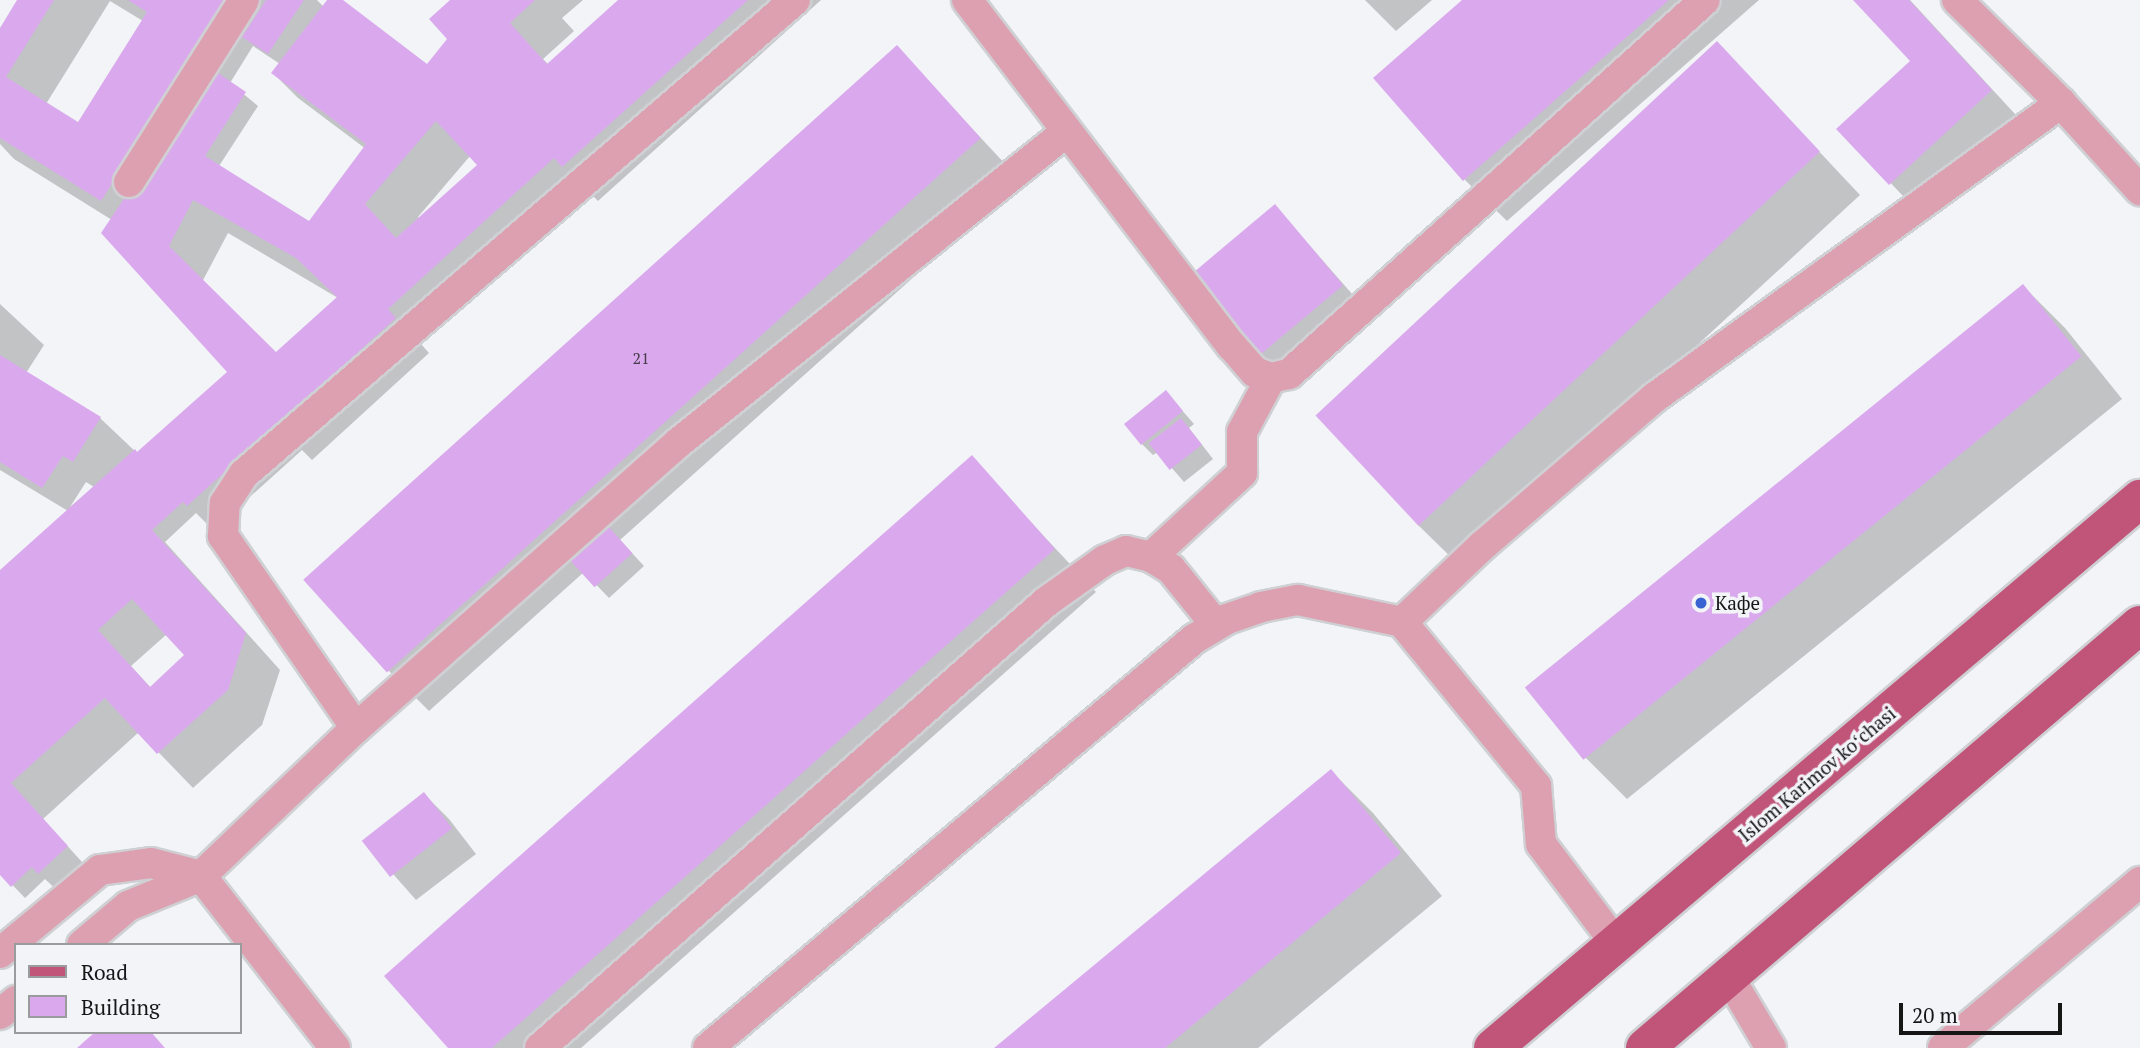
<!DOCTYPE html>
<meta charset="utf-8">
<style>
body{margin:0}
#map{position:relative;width:2140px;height:1048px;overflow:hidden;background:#f2f4f7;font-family:"PT Serif",serif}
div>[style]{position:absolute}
.shadow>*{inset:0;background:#0003}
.building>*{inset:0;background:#daa9ed;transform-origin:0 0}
.roads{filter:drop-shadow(2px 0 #cfd0d3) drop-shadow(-2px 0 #cfd0d3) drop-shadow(0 2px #cfd0d3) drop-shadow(0 -2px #cfd0d3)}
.service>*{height:30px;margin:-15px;padding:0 15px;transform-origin:15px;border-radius:15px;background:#dda0b1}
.primary>*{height:38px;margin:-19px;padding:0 19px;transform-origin:19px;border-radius:19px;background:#c05479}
.dots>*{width:19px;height:19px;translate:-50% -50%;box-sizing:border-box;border:4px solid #f2f4f7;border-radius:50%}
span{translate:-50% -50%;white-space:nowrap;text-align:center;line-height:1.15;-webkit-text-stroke:7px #f2f4f7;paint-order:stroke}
.number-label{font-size:16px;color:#473b4c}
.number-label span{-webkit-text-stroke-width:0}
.poi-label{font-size:19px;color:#161617}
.left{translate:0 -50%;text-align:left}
.street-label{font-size:19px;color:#161617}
.legend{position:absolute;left:14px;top:943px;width:228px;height:91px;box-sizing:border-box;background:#f2f4f7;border:2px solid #9a9b9d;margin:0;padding:9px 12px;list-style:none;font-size:21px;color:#161617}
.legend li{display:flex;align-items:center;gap:14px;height:35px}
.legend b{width:35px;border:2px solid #9a9b9d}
.scale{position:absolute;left:1899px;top:1003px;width:163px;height:32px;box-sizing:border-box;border:4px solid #161617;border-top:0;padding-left:9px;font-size:21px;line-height:24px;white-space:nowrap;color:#161617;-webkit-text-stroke:5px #f2f4f7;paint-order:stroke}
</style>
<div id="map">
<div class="shadow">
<i style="clip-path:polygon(evenodd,20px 0,317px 0,324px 7px,329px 0,340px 0,428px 67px,449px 39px,453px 0,583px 0,562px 18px,574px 31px,543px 59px,549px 65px,621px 0,821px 0,598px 201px,589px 192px,421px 344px,429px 353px,312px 460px,302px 450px,213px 530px,196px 513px,165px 542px,280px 670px,262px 725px,193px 788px,139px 732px,43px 819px,91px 872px,64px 897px,45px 879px,25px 898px,0 872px,0 572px,68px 511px,0 470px,0 304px,44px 345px,26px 373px,100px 418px,138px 454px,229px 372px,112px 220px,14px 159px,0 144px,0 31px,20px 0,110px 1px,143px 21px,79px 124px,46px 104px,110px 1px,20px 0,253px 46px,280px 64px,273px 73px,298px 98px,366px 149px,309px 224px,219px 166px,258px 106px,230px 83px,253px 46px,20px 0,470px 156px,479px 165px,420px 219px,418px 217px,470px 156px,20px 0,228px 233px,338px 298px,276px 354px,202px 282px,228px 233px,20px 0,86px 482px,94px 487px,70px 507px,86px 482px,20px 0,167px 634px,187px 656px,151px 688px,131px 666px,167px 634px)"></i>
<i style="clip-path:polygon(1365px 0,1432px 0,1396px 31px)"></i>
<i style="clip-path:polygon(1465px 0,1759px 0,1507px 221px,1465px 180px)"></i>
<i style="clip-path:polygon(1855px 0,1910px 0,2026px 126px,1925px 219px,1839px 129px,1912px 61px)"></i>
<i style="clip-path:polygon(1717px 43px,1860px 195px,1459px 565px,1417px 524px)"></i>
<i style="clip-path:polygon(896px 47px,1021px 181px,620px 540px,644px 566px,609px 598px,584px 572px,429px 711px,387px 669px)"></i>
<i style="clip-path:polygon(1275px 206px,1367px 311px,1287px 379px,1262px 354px)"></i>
<i style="clip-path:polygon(2023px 286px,2065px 328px,2122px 399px,1627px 799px,1585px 757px,1527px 686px)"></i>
<i style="clip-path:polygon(1166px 392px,1194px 424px,1189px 428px,1213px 459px,1184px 482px,1158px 452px,1153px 455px,1141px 443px,1126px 423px)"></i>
<i style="clip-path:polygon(971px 458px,1096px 592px,581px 1048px,450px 1048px)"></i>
<i style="clip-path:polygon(1331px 771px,1373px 813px,1442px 896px,1258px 1048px,997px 1048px)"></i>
<i style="clip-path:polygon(424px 794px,449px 819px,476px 854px,416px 900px,364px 841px)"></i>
</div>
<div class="building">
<i style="clip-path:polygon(17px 0,54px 0,6px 77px,78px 122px,147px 12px,128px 0,226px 0,101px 201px,0 138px,0 28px)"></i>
<i style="clip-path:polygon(266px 0,304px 0,268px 54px,242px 37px)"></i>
<i style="clip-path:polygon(evenodd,327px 0,343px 0,427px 64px,447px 39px,429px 19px,450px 0,535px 0,510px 23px,547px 64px,618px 0,748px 0,562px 167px,554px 158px,388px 309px,396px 318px,187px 506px,183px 502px,152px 530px,246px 633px,228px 690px,157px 754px,105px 698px,11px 783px,68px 846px,38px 874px,32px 867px,11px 887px,0 875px,0 570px,135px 449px,137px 452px,227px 372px,101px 233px,169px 132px,177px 137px,218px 73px,246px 92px,205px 156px,309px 221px,366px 144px,271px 73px,327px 0,436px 121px,477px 165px,396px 238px,365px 204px,436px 121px,327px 0,193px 200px,296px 258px,337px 297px,276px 352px,169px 246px,193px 200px,327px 0,132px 599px,184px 655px,150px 687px,98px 630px,132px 599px)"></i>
<i style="clip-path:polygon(1462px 0,1669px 0,1463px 181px,1373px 78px)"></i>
<i style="clip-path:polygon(1853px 0,1909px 0,1992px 90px,1889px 185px,1836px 129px,1910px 61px)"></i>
<i style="left:1717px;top:41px;width:151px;height:549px;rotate:47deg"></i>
<i style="left:897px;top:45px;width:125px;height:799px;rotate:48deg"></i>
<i style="left:1275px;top:204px;width:106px;height:108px;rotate:50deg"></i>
<i style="left:2023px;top:284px;width:93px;height:641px;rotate:51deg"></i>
<i style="clip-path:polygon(0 355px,101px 417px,73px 462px,63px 456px,42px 488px,0 462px)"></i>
<i style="left:1166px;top:390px;width:27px;height:54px;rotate:51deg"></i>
<i style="left:1181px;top:418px;width:34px;height:41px;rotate:52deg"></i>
<i style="clip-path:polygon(972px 455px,1055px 549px,492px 1048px,448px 1048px,384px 976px)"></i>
<i style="left:607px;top:525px;width:38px;height:51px;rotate:48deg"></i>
<i style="clip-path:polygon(1331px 769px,1401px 853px,1165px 1048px,994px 1048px)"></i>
<i style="left:424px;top:792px;width:46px;height:79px;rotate:52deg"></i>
<i style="clip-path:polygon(95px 1032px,151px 1032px,165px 1048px,77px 1048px)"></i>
</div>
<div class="roads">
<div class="service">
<i style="left:967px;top:0;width:436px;rotate:52.6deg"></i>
<i style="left:1232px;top:346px;width:35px;rotate:49deg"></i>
<i style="left:1255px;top:372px;width:17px;rotate:21deg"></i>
<i style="left:1271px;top:378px;width:18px;rotate:-13deg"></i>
<i style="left:1289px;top:374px;width:559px;rotate:-41.96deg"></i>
<i style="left:1957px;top:0;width:146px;rotate:44.7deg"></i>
<i style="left:2061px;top:103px;width:118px;rotate:47.8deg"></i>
<i style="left:129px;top:182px;width:215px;rotate:-57.7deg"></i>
<i style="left:1151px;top:557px;width:124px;rotate:-42.7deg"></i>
<i style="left:1242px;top:473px;width:41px;rotate:-90deg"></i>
<i style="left:1242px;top:432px;width:61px;rotate:-61.8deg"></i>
<i style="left:1402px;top:622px;width:212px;rotate:50.7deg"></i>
<i style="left:1536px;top:786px;width:58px;rotate:85.1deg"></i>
<i style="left:1541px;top:844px;width:126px;rotate:53deg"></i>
<i style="left:356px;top:728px;width:234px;rotate:-124.7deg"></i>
<i style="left:223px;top:536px;width:33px;rotate:-87deg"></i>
<i style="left:225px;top:503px;width:35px;rotate:-57deg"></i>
<i style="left:244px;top:474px;width:727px;rotate:-40.7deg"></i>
<i style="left:82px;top:945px;width:60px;rotate:-40.3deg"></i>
<i style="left:128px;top:906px;width:79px;rotate:-22.3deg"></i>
<i style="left:201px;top:876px;width:214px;rotate:-43.7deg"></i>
<i style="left:356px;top:728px;width:430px;rotate:-41.5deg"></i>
<i style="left:678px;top:443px;width:497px;rotate:-38.7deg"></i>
<i style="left:0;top:953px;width:130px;rotate:-39.7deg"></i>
<i style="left:100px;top:870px;width:51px;rotate:-7.8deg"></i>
<i style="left:151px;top:863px;width:52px;rotate:14.6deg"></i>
<i style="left:201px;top:876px;width:218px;rotate:52.1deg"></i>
<i style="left:1729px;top:977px;width:82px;rotate:59.4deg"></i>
<i style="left:0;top:1014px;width:21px;rotate:-39deg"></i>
<i style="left:540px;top:1048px;width:675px;rotate:-41.39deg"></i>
<i style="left:1046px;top:602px;width:72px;rotate:-35.4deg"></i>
<i style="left:1105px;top:560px;width:23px;rotate:-23deg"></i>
<i style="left:1126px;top:551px;width:26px;rotate:13deg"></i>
<i style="left:1151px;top:557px;width:23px;rotate:31deg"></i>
<i style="left:1171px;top:569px;width:72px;rotate:51.2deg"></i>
<i style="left:708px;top:1048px;width:635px;rotate:-40.08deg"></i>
<i style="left:1194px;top:639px;width:39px;rotate:-31deg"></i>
<i style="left:1227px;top:619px;width:36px;rotate:-19deg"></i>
<i style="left:1261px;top:607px;width:38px;rotate:-11deg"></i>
<i style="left:1298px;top:600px;width:106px;rotate:11.9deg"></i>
<i style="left:1402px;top:622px;width:110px;rotate:-43.5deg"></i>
<i style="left:1482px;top:546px;width:227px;rotate:-40.7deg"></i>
<i style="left:1654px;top:398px;width:503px;rotate:-35.94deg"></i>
<i style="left:1943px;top:1048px;width:258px;rotate:-40.1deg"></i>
</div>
<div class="primary">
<i style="left:1493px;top:1048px;width:849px;rotate:-40.32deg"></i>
<i style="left:1645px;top:1048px;width:651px;rotate:-40.52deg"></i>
</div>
</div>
<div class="dots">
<i style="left:1701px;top:603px;background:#3962d2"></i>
</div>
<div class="number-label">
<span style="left:641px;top:358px">21</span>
</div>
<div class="poi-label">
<span class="left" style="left:1715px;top:603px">Кафе</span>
</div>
<div class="street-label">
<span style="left:1817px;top:774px;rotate:-40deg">Islom Karimov koʻchasi</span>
</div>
<ul class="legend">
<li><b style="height:9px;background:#c05479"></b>Road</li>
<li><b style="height:19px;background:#daa9ed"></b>Building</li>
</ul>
<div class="scale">20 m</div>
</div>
